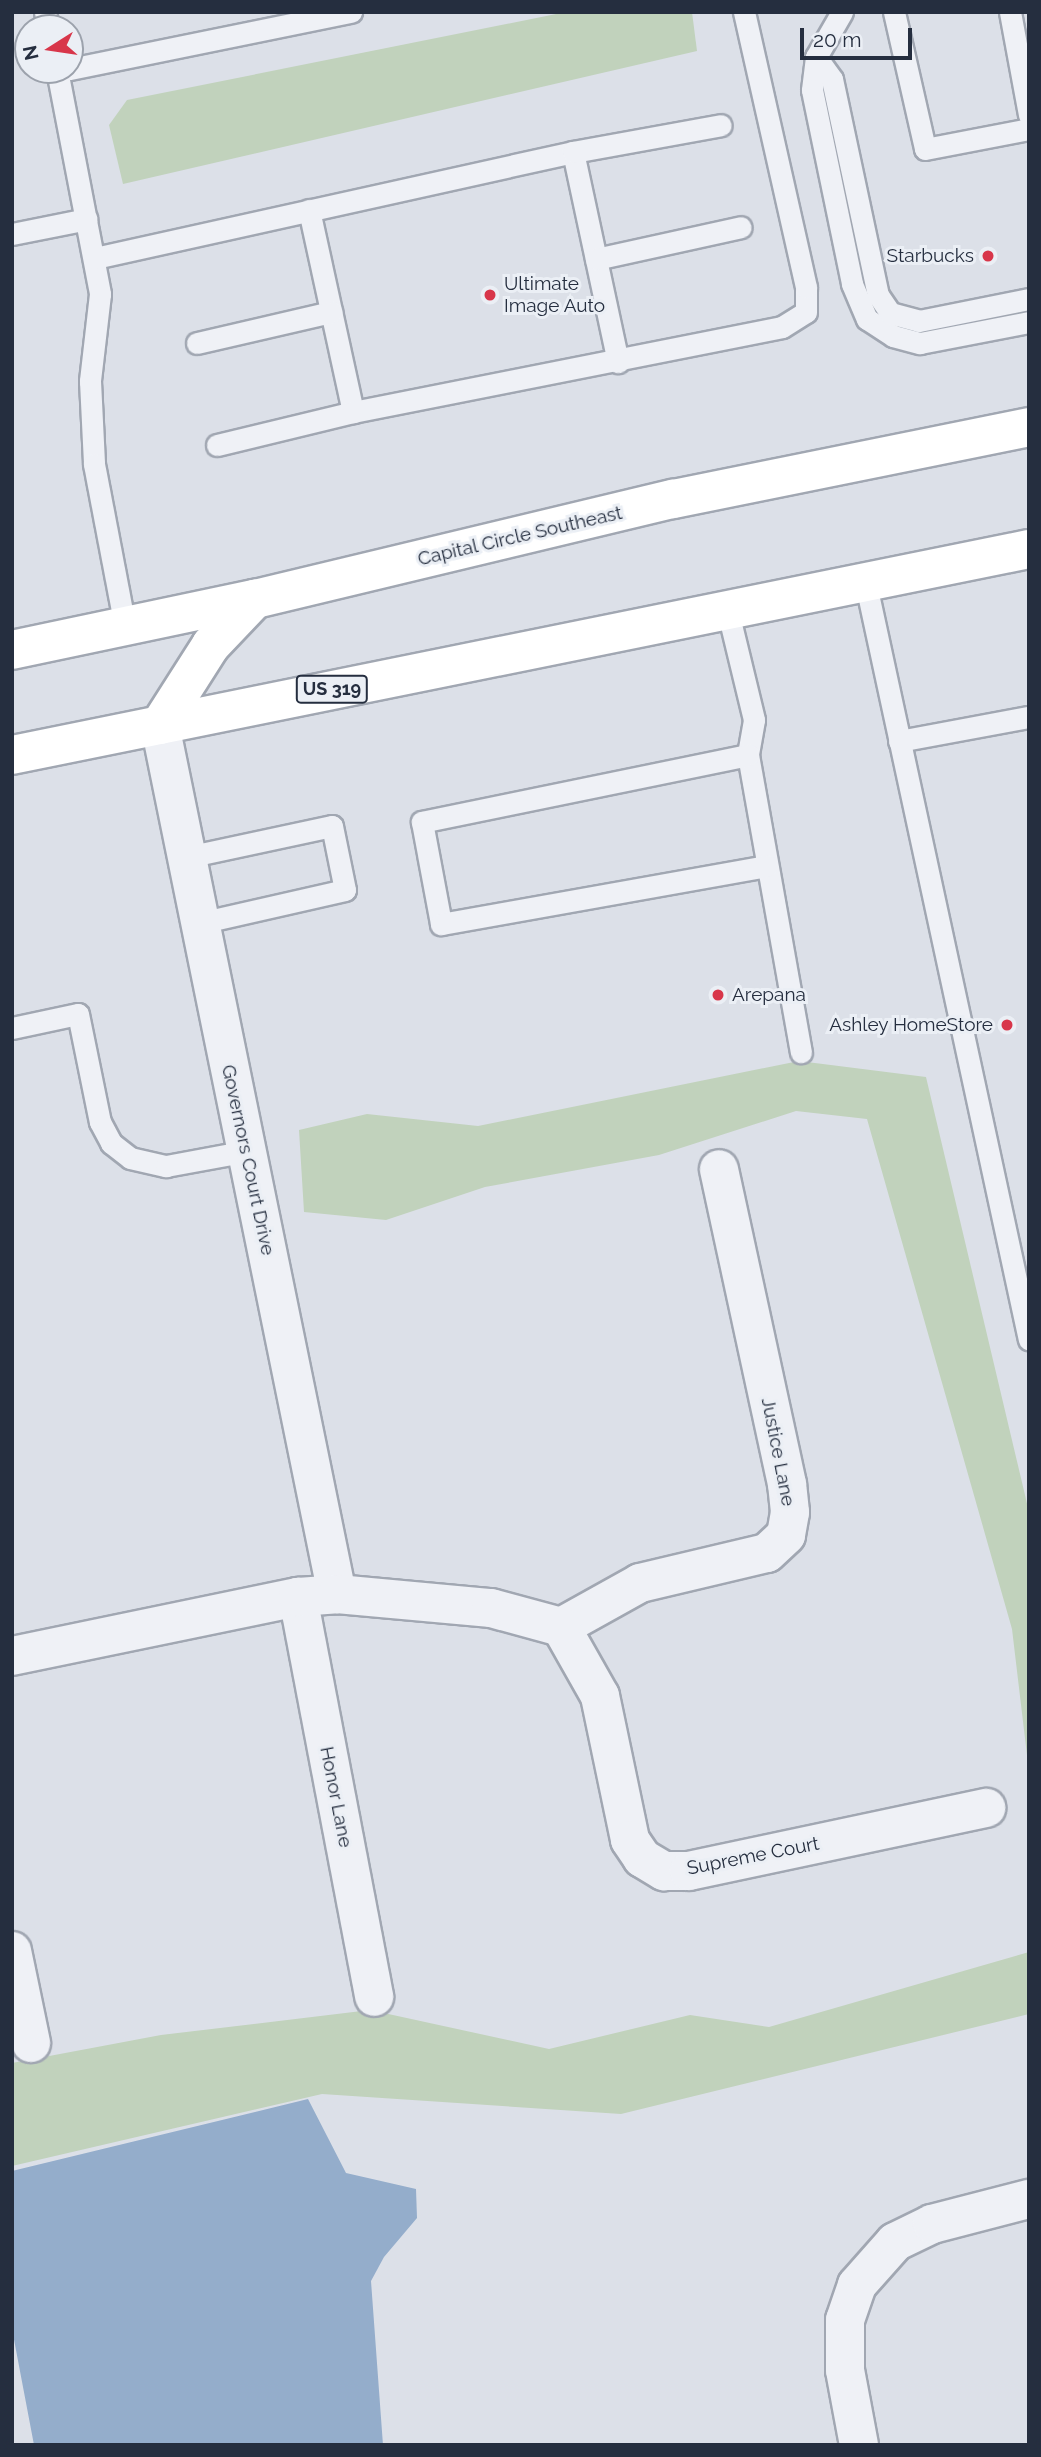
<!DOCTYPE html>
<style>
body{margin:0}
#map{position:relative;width:1041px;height:2457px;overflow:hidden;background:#dce0e8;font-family:Raleway,sans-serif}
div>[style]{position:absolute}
.green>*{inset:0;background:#c1d2bc}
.water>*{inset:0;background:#94adcb}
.roads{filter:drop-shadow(2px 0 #a1a7b2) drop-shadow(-2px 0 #a1a7b2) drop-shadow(0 2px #a1a7b2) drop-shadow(0 -2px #a1a7b2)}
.lane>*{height:21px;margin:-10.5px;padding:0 10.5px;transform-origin:10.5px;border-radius:10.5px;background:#eff1f6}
.street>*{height:38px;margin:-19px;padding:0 19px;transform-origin:19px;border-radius:19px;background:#eff1f6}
.primary>*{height:38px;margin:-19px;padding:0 19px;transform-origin:19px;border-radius:19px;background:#fff}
.dots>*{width:19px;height:19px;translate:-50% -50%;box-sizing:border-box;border:4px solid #ebeff5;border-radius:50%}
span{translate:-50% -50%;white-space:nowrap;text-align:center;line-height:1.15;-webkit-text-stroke:6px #ebeff5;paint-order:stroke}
.shield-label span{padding:2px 5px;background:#ebeff5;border:2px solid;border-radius:5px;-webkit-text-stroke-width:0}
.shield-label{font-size:18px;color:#252e3f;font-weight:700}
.poi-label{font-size:19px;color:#252e3f}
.right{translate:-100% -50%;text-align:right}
.left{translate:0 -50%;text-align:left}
.street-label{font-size:19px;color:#252e3f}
.frame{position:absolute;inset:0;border:14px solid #252e3f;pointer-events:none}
.north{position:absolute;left:14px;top:14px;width:70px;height:70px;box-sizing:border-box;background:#ebeff5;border:2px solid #9ca2ac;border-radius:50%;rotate:258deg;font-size:19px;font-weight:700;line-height:28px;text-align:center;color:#252e3f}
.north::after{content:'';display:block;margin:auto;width:24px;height:32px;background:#d8364a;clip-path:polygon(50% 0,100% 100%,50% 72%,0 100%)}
.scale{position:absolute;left:800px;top:28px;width:112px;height:32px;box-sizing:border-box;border:4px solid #252e3f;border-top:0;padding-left:9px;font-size:21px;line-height:24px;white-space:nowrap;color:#252e3f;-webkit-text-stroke:5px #ebeff5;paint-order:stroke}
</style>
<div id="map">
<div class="green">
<i style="clip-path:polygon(566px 12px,692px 12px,697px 51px,123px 184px,109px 125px,127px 100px)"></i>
<i style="clip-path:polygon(799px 1061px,926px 1077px,1029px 1512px,1029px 1772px,1012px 1629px,867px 1119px,796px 1111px,659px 1155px,485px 1187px,386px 1220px,304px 1212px,299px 1130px,367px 1114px,478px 1126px)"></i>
<i style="clip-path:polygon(1029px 1952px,1029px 2014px,621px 2114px,322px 2094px,12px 2166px,12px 2063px,161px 2035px,370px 2010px,549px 2049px,690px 2015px,769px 2027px)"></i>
</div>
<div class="water">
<i style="clip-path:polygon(308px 2099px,346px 2173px,416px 2189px,417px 2218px,384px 2257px,371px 2281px,383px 2445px,34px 2445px,12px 2329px,12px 2171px)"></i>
</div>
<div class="roads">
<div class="lane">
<i style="left:45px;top:12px;width:16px;rotate:79deg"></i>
<i style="left:842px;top:12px;width:52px;rotate:120deg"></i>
<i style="left:816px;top:57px;width:33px;rotate:97deg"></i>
<i style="left:812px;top:90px;width:198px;rotate:78.3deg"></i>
<i style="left:852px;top:284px;width:38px;rotate:67deg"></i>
<i style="left:867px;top:319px;width:31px;rotate:33deg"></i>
<i style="left:893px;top:336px;width:28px;rotate:15deg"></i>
<i style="left:920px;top:343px;width:111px;rotate:-10.9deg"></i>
<i style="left:894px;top:12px;width:140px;rotate:77.2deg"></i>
<i style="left:925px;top:149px;width:106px;rotate:-10.9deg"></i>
<i style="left:1010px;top:12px;width:105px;rotate:79.5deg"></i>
<i style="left:816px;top:57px;width:27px;rotate:54deg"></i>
<i style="left:832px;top:79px;width:221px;rotate:78deg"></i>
<i style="left:878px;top:295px;width:22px;rotate:56deg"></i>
<i style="left:890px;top:313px;width:30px;rotate:15deg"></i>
<i style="left:919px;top:321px;width:112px;rotate:-11.3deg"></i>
<i style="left:70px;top:69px;width:287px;rotate:-11.5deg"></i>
<i style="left:57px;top:70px;width:228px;rotate:79.1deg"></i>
<i style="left:100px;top:294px;width:88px;rotate:96.6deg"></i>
<i style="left:90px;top:381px;width:83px;rotate:87.2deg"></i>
<i style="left:94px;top:464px;width:166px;rotate:79.2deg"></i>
<i style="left:573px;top:152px;width:215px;rotate:77.9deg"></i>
<i style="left:309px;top:210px;width:207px;rotate:77.7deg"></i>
<i style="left:12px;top:234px;width:76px;rotate:-11.3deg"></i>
<i style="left:95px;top:258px;width:490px;rotate:-12.5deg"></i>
<i style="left:573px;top:152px;width:150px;rotate:-10.3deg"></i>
<i style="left:596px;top:259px;width:148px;rotate:-12.4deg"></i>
<i style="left:197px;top:343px;width:138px;rotate:-13deg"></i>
<i style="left:217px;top:445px;width:140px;rotate:-13.6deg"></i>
<i style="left:353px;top:412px;width:437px;rotate:-11.2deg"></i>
<i style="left:782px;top:327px;width:28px;rotate:-32deg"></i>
<i style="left:806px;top:312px;width:25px;rotate:-90deg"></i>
<i style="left:806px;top:287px;width:282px;rotate:-102.7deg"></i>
<i style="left:865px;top:580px;width:777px;rotate:77.82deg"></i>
<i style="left:727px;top:608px;width:115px;rotate:76.4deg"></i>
<i style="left:754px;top:720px;width:36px;rotate:100deg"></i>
<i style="left:748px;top:755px;width:302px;rotate:79.9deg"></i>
<i style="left:899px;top:741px;width:132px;rotate:-10.5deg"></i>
<i style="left:748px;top:755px;width:333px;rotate:168.4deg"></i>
<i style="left:422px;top:822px;width:104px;rotate:79.4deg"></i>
<i style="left:441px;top:924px;width:331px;rotate:-10.1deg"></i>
<i style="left:187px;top:857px;width:148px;rotate:-12.1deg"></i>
<i style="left:332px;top:826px;width:65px;rotate:78.5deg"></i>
<i style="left:345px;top:890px;width:149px;rotate:167.2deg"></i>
<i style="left:12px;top:1028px;width:67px;rotate:-12deg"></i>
<i style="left:78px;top:1014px;width:110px;rotate:78.5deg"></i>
<i style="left:100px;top:1122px;width:24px;rotate:62deg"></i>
<i style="left:111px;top:1143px;width:24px;rotate:38deg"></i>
<i style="left:130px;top:1158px;width:37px;rotate:13deg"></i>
<i style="left:166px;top:1166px;width:82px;rotate:-10.5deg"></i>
</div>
<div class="street">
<i style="left:160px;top:725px;width:887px;rotate:78.49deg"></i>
<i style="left:298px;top:1597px;width:407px;rotate:79.2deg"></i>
<i style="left:561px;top:1627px;width:90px;rotate:-29.1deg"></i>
<i style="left:640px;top:1583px;width:130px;rotate:-13.3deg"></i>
<i style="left:767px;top:1553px;width:26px;rotate:-43deg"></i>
<i style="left:786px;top:1535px;width:23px;rotate:-80deg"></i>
<i style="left:790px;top:1512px;width:28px;rotate:-96deg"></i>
<i style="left:787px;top:1484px;width:322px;rotate:-102.2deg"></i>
<i style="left:561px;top:1627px;width:79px;rotate:60.5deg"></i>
<i style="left:600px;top:1696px;width:147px;rotate:78.2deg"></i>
<i style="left:630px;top:1840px;width:22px;rotate:56deg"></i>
<i style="left:642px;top:1858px;width:26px;rotate:31deg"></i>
<i style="left:664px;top:1871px;width:25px"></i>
<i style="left:689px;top:1871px;width:304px;rotate:-12deg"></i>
<i style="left:12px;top:1656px;width:292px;rotate:-11.7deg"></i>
<i style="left:298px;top:1597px;width:39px;rotate:-4deg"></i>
<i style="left:337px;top:1594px;width:155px;rotate:5.2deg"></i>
<i style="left:491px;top:1608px;width:73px;rotate:15.2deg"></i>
<i style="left:12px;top:1951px;width:94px;rotate:78.3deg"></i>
<i style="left:859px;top:2445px;width:76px;rotate:-100.6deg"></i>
<i style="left:845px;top:2370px;width:50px;rotate:-90deg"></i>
<i style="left:845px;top:2320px;width:37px;rotate:-71deg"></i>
<i style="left:857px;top:2285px;width:57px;rotate:-48.5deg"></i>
<i style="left:895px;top:2242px;width:41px;rotate:-25.9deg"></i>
<i style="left:932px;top:2224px;width:100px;rotate:-14.5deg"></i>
</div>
<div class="primary">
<i style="left:12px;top:650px;width:248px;rotate:-11.9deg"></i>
<i style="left:255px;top:599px;width:430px;rotate:-13.5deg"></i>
<i style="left:673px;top:499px;width:363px;rotate:-11.4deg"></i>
<i style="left:160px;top:725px;width:95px;rotate:-57.5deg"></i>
<i style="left:211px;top:645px;width:64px;rotate:-46.3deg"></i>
<i style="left:12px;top:755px;width:1038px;rotate:-11.45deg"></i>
</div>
</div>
<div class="dots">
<i style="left:988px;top:256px;background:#d8364a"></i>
<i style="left:490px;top:295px;background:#d8364a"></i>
<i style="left:718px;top:995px;background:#d8364a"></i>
<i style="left:1007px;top:1025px;background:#d8364a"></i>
</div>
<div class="shield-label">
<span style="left:332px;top:689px">US 319</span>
</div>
<div class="poi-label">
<span class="right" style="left:974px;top:256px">Starbucks</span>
<span class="left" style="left:504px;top:295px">Ultimate<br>Image Auto</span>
<span class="left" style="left:732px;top:995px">Arepana</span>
<span class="right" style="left:993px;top:1025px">Ashley HomeStore</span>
</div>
<div class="street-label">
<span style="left:520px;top:536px;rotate:-13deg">Capital Circle Southeast</span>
<span style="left:248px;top:1160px;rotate:78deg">Governors Court Drive</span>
<span style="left:778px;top:1452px;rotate:79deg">Justice Lane</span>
<span style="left:336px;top:1797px;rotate:79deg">Honor Lane</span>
<span style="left:753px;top:1856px;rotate:-11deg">Supreme Court</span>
</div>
<div class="frame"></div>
<div class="north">N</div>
<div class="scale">20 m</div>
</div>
